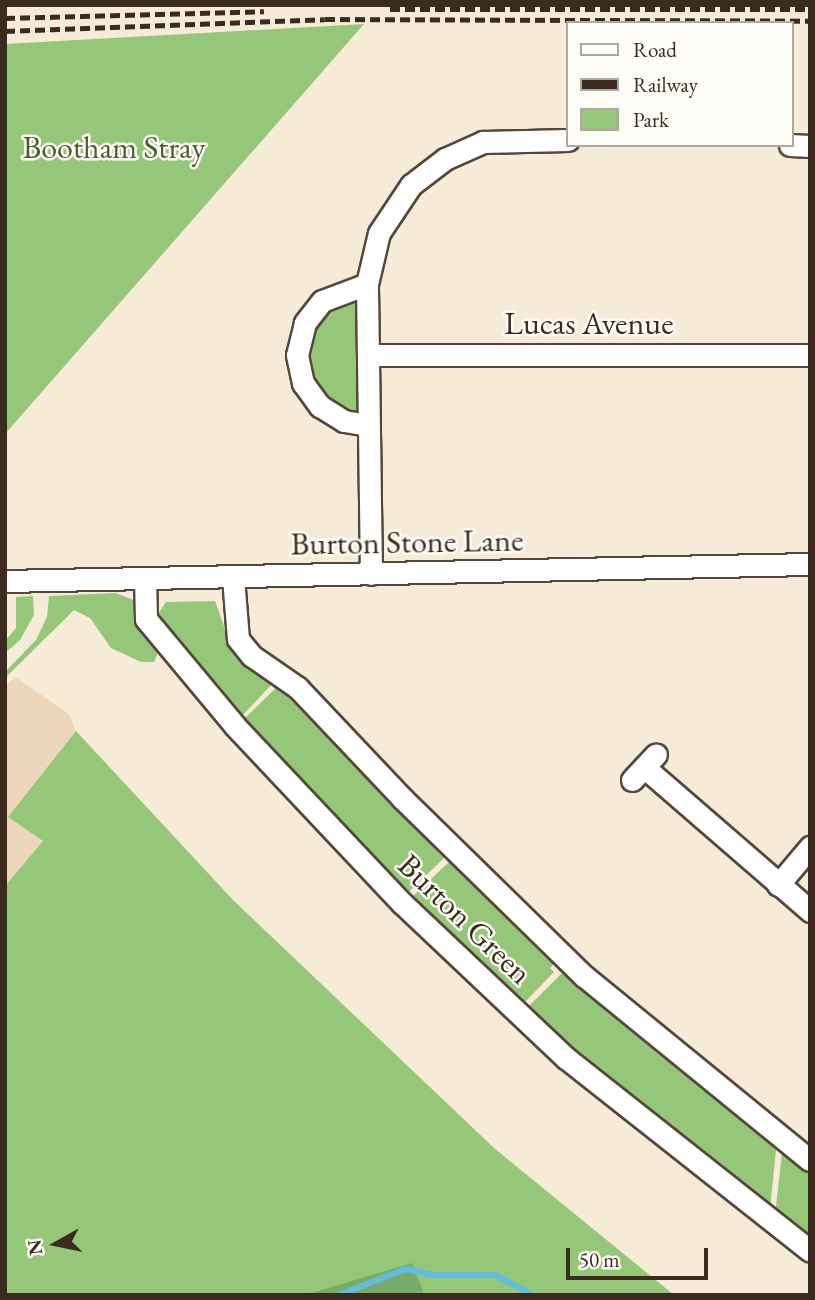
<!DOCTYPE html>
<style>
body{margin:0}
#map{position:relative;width:815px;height:1300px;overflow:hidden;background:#f6ebd6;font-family:"EB Garamond",serif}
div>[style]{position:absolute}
.built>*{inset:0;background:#edd7bb}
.green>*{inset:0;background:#94c778;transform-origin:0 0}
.forest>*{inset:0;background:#77ac68}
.stream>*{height:6px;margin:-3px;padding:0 3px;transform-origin:3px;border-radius:3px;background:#61bcdf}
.roads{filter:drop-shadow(2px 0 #57473a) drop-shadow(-2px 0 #57473a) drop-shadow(0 2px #57473a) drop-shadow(0 -2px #57473a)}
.street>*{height:21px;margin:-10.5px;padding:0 10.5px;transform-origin:10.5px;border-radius:10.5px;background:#fff}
.rail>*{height:5px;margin-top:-2.5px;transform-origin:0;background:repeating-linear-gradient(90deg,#3b2a1e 0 10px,transparent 0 15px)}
span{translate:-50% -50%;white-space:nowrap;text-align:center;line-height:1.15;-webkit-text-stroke:5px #fdfcf7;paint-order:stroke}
.park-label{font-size:32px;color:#565939}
.street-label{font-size:32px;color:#3b2a1e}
.frame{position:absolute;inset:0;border:7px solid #3b2a1e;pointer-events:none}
.legend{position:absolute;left:566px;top:21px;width:228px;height:126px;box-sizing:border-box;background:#fdfcf7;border:2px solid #afa8a0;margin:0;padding:9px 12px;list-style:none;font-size:21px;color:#3b2a1e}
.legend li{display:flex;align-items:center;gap:14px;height:35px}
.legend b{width:35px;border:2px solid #afa8a0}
.north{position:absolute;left:21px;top:1209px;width:70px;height:70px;-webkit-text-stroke:5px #fdfcf7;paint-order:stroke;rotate:261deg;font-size:19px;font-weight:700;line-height:28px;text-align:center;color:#3b2a1e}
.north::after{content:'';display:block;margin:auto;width:24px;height:32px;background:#3b2a1e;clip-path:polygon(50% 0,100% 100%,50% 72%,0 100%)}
.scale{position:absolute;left:566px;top:1248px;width:142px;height:32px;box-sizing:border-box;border:4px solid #3b2a1e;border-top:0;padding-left:9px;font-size:21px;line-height:24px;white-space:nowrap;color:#3b2a1e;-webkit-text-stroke:5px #fdfcf7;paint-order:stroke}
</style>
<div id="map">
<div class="built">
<i style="clip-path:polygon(15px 677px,69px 714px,76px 731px,9px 816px,43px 841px,5px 886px,5px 686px)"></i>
</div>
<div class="green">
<i style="clip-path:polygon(364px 24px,5px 434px,5px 44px)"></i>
<i style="clip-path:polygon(358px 296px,360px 416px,347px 413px,322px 397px,305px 361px,312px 326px,335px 302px)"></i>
<i style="clip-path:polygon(115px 593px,136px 601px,160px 648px,154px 662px,141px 662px,111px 648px,90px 618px,74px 610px,5px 678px,5px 672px,36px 640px,47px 617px,49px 596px)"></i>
<i style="clip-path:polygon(33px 596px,34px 615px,20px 640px,5px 653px,5px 641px,16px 628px,16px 597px)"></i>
<i style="clip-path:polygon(215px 601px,234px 654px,273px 683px,241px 717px,158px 614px,166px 602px)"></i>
<i style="left:278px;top:686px;width:239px;height:49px;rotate:46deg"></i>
<i style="clip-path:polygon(76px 731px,233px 900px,494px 1148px,674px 1295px,5px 1295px,5px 886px,43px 841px,8px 817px)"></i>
<i style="clip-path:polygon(449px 862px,554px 964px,550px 968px,554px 972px,522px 1005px,411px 898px)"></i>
<i style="clip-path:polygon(563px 972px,776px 1149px,770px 1210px,526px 1009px)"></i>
<i style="clip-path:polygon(782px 1153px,810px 1173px,810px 1241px,775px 1215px)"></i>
</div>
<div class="forest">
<i style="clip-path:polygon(412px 1263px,423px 1291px,421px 1295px,305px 1295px)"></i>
</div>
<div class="stream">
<i style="left:339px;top:1295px;width:71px;rotate:-21.5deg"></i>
<i style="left:405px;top:1269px;width:29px;rotate:12deg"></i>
<i style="left:433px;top:1275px;width:62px"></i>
<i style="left:495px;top:1275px;width:43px;rotate:27.8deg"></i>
</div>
<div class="roads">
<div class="street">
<i style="left:790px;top:145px;width:20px;rotate:3deg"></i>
<i style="left:367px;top:284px;width:48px;rotate:159.3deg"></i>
<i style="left:322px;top:301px;width:28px;rotate:128deg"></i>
<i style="left:305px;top:323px;width:33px;rotate:104deg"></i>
<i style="left:297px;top:355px;width:29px;rotate:78deg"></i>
<i style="left:303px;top:383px;width:29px;rotate:54deg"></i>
<i style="left:320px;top:406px;width:28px;rotate:32deg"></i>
<i style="left:344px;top:421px;width:24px;rotate:9deg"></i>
<i style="left:369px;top:355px;width:441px"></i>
<i style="left:371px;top:574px;width:290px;rotate:-90.8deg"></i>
<i style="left:367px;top:284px;width:52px;rotate:-76.8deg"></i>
<i style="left:379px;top:233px;width:58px;rotate:-56.3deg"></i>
<i style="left:411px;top:185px;width:43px;rotate:-37.4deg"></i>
<i style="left:445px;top:159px;width:42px;rotate:-24.1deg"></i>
<i style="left:483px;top:142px;width:85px;rotate:-1.3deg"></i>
<i style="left:233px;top:577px;width:62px;rotate:85.4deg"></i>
<i style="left:238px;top:639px;width:22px;rotate:51deg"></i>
<i style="left:252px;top:656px;width:56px;rotate:34.8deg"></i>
<i style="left:298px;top:688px;width:151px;rotate:46.6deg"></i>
<i style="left:402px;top:798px;width:255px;rotate:44.4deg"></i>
<i style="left:584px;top:976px;width:291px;rotate:39.2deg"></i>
<i style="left:145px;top:578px;width:41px;rotate:88.6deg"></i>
<i style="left:146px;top:619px;width:139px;rotate:50.2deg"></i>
<i style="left:235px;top:726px;width:243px;rotate:46.7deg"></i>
<i style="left:402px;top:903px;width:226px;rotate:43.4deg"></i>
<i style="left:566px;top:1058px;width:311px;rotate:38.3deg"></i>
<i style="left:5px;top:581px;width:805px;rotate:-1.21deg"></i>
<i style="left:644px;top:767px;width:220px;rotate:40.9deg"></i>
<i style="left:632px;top:780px;width:35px;rotate:-47deg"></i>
<i style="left:778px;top:885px;width:50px;rotate:-49.9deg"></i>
</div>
</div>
<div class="rail">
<i style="left:390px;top:9px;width:420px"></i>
<i style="left:5px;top:18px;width:259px;rotate:-1.5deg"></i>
<i style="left:5px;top:31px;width:320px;rotate:-2.1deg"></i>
<i style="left:325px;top:19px;width:485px;rotate:0.2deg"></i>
</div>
<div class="park-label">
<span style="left:114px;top:147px">Bootham Stray</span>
</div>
<div class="street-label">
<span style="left:589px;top:323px">Lucas Avenue</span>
<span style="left:407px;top:542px;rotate:-1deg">Burton Stone Lane</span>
<span style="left:465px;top:919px;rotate:44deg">Burton Green</span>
</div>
<div class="frame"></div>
<ul class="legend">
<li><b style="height:9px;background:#fff"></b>Road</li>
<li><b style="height:9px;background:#3b2a1e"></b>Railway</li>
<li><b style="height:19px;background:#94c778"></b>Park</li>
</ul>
<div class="north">N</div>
<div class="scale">50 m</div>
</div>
